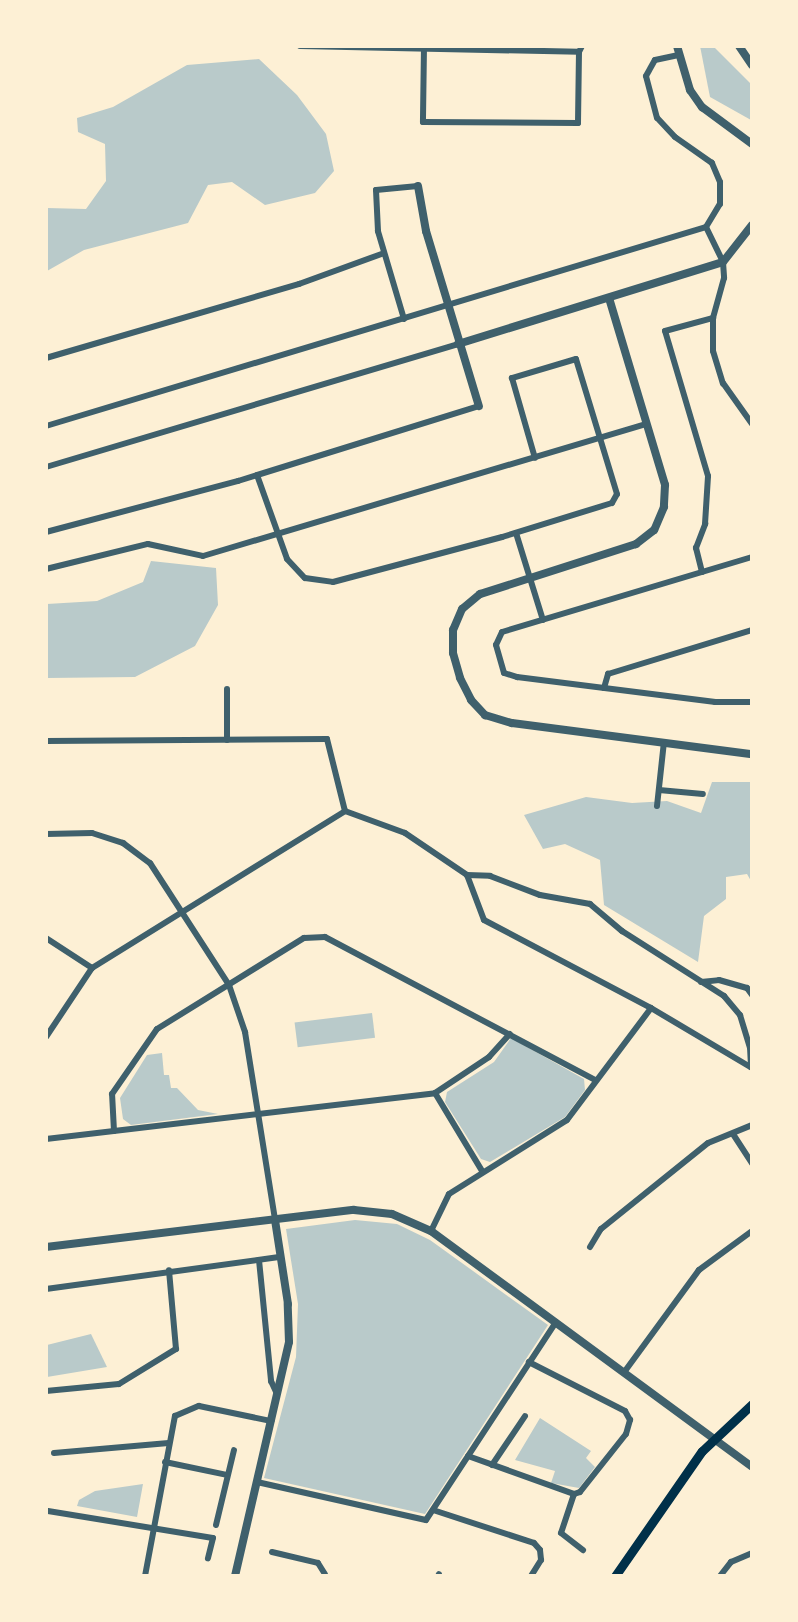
<!DOCTYPE html>
<style>
body{margin:0}
#map{position:relative;width:798px;height:1622px;overflow:hidden;background:#fdf0d5;font-family:Montserrat,sans-serif}
div>[style]{position:absolute}
.green>*{inset:0;background:#b9caca;transform-origin:0 0}
.minor>*{height:6px;margin:-3px;padding:0 3px;transform-origin:3px;border-radius:3px;background:#3f606c}
.tertiary>*{height:8px;margin:-4px;padding:0 4px;transform-origin:4px;border-radius:4px;background:#3f606c}
.primary>*{height:9px;margin:-4.5px;padding:0 4.5px;transform-origin:4.5px;border-radius:4.5px;background:#003049}
span{translate:-50% -50%;white-space:nowrap;text-align:center;line-height:1.15;-webkit-text-stroke:4.5px #fdf0d5;paint-order:stroke}
.frame{position:absolute;inset:0;border:48px solid #fdf0d5;pointer-events:none}
</style>
<div id="map">
<div class="green">
<i style="clip-path:polygon(700px 46px,714px 47px,751px 84px,751px 120px,710px 97px)"></i>
<i style="clip-path:polygon(259px 59px,297px 95px,326px 134px,334px 171px,315px 193px,265px 205px,232px 182px,208px 185px,188px 223px,84px 250px,47px 271px,47px 208px,86px 209px,106px 181px,105px 144px,78px 132px,77px 118px,113px 107px,187px 65px)"></i>
<i style="clip-path:polygon(151px 561px,216px 568px,218px 605px,195px 646px,135px 677px,47px 678px,47px 604px,97px 601px,143px 582px)"></i>
<i style="clip-path:polygon(712px 782px,751px 782px,751px 881px,747px 874px,726px 877px,726px 899px,704px 916px,698px 962px,604px 905px,600px 860px,565px 844px,543px 849px,524px 815px,586px 797px,632px 803px,667px 801px,701px 813px)"></i>
<i style="left:372px;top:1013px;width:25px;height:78px;rotate:83deg"></i>
<i style="clip-path:polygon(511px 1038px,584px 1079px,585px 1090px,565px 1117px,490px 1162px,481px 1159px,445px 1102px,447px 1092px,494px 1062px)"></i>
<i style="clip-path:polygon(162px 1053px,164px 1075px,169px 1075px,171px 1088px,177px 1088px,198px 1110px,218px 1114px,131px 1125px,123px 1119px,120px 1098px,147px 1055px)"></i>
<i style="clip-path:polygon(355px 1220px,397px 1224px,430px 1240px,548px 1325px,425px 1514px,264px 1478px,296px 1357px,298px 1304px,286px 1229px)"></i>
<i style="clip-path:polygon(91px 1334px,107px 1367px,47px 1377px,47px 1345px)"></i>
<i style="clip-path:polygon(540px 1418px,591px 1451px,586px 1458px,595px 1467px,579px 1488px,551px 1483px,555px 1471px,515px 1460px)"></i>
<i style="clip-path:polygon(143px 1484px,137px 1517px,77px 1506px,79px 1500px,95px 1491px)"></i>
</div>
<div class="minor">
<i style="left:300px;top:46px;width:279px;rotate:1.2deg"></i>
<i style="left:424px;top:46px;width:76px;rotate:90.8deg"></i>
<i style="left:423px;top:122px;width:155px;rotate:0.4deg"></i>
<i style="left:578px;top:123px;width:71px;rotate:-89.2deg"></i>
<i style="left:579px;top:52px;width:7px;rotate:-63deg"></i>
<i style="left:706px;top:227px;width:39px;rotate:64deg"></i>
<i style="left:723px;top:262px;width:16px;rotate:86deg"></i>
<i style="left:724px;top:278px;width:41px;rotate:105.4deg"></i>
<i style="left:713px;top:318px;width:33px;rotate:90deg"></i>
<i style="left:713px;top:351px;width:34px;rotate:73deg"></i>
<i style="left:723px;top:383px;width:50px;rotate:54.7deg"></i>
<i style="left:404px;top:319px;width:92px;rotate:-106.5deg"></i>
<i style="left:378px;top:231px;width:41px;rotate:-92.8deg"></i>
<i style="left:376px;top:190px;width:42px;rotate:-5.4deg"></i>
<i style="left:46px;top:358px;width:264px;rotate:-16.3deg"></i>
<i style="left:299px;top:284px;width:90px;rotate:-20deg"></i>
<i style="left:46px;top:426px;width:689px;rotate:-16.78deg"></i>
<i style="left:706px;top:227px;width:27px;rotate:-59deg"></i>
<i style="left:720px;top:204px;width:22px;rotate:-90deg"></i>
<i style="left:720px;top:182px;width:21px;rotate:-113deg"></i>
<i style="left:712px;top:163px;width:45px;rotate:-144.9deg"></i>
<i style="left:675px;top:137px;width:26px;rotate:-133deg"></i>
<i style="left:657px;top:118px;width:43px;rotate:-104.7deg"></i>
<i style="left:646px;top:76px;width:18px;rotate:-61deg"></i>
<i style="left:655px;top:60px;width:24px;rotate:-12deg"></i>
<i style="left:46px;top:467px;width:430px;rotate:-16.6deg"></i>
<i style="left:257px;top:475px;width:89px;rotate:70.3deg"></i>
<i style="left:287px;top:559px;width:26px;rotate:47deg"></i>
<i style="left:305px;top:578px;width:28px;rotate:8deg"></i>
<i style="left:333px;top:582px;width:175px;rotate:-14.9deg"></i>
<i style="left:502px;top:537px;width:115px;rotate:-17.2deg"></i>
<i style="left:612px;top:503px;width:10px;rotate:-61deg"></i>
<i style="left:617px;top:494px;width:141px;rotate:-106.9deg"></i>
<i style="left:576px;top:359px;width:67px;rotate:163.5deg"></i>
<i style="left:512px;top:378px;width:83px;rotate:74deg"></i>
<i style="left:46px;top:532px;width:199px;rotate:-14.9deg"></i>
<i style="left:238px;top:481px;width:252px;rotate:-17.3deg"></i>
<i style="left:516px;top:533px;width:91px;rotate:72.8deg"></i>
<i style="left:752px;top:557px;width:261px;rotate:163.3deg"></i>
<i style="left:502px;top:632px;width:14px;rotate:115deg"></i>
<i style="left:496px;top:645px;width:29px;rotate:74deg"></i>
<i style="left:504px;top:673px;width:14px;rotate:17deg"></i>
<i style="left:517px;top:677px;width:200px;rotate:7.2deg"></i>
<i style="left:715px;top:702px;width:37px"></i>
<i style="left:46px;top:569px;width:105px;rotate:-13.8deg"></i>
<i style="left:148px;top:544px;width:56px;rotate:12.3deg"></i>
<i style="left:203px;top:556px;width:461px;rotate:-16.6deg"></i>
<i style="left:702px;top:572px;width:25px;rotate:-104deg"></i>
<i style="left:696px;top:548px;width:26px;rotate:-69deg"></i>
<i style="left:705px;top:524px;width:48px;rotate:-86.4deg"></i>
<i style="left:708px;top:476px;width:151px;rotate:-106.5deg"></i>
<i style="left:665px;top:331px;width:50px;rotate:-15.2deg"></i>
<i style="left:604px;top:688px;width:15px;rotate:-74deg"></i>
<i style="left:608px;top:674px;width:151px;rotate:-17deg"></i>
<i style="left:227px;top:689px;width:51px;rotate:90deg"></i>
<i style="left:46px;top:741px;width:281px;rotate:-0.4deg"></i>
<i style="left:327px;top:739px;width:74px;rotate:76deg"></i>
<i style="left:659px;top:790px;width:44px;rotate:5.2deg"></i>
<i style="left:657px;top:806px;width:64px;rotate:-83.8deg"></i>
<i style="left:345px;top:811px;width:64px;rotate:20.1deg"></i>
<i style="left:405px;top:833px;width:75px;rotate:34.1deg"></i>
<i style="left:467px;top:875px;width:48px;rotate:69.3deg"></i>
<i style="left:484px;top:920px;width:189px;rotate:27.8deg"></i>
<i style="left:651px;top:1008px;width:117px;rotate:30.7deg"></i>
<i style="left:46px;top:834px;width:46px;rotate:-1.2deg"></i>
<i style="left:92px;top:833px;width:33px;rotate:18deg"></i>
<i style="left:123px;top:843px;width:34px;rotate:37deg"></i>
<i style="left:150px;top:863px;width:145px;rotate:57.1deg"></i>
<i style="left:229px;top:985px;width:50px;rotate:71.2deg"></i>
<i style="left:245px;top:1032px;width:190px;rotate:80.9deg"></i>
<i style="left:467px;top:875px;width:23px;rotate:2deg"></i>
<i style="left:490px;top:876px;width:53px;rotate:20.8deg"></i>
<i style="left:540px;top:895px;width:51px;rotate:10.2deg"></i>
<i style="left:590px;top:904px;width:42px;rotate:40.2deg"></i>
<i style="left:622px;top:931px;width:121px;rotate:32.5deg"></i>
<i style="left:724px;top:996px;width:25px;rotate:50deg"></i>
<i style="left:740px;top:1015px;width:34px;rotate:73deg"></i>
<i style="left:750px;top:1047px;width:20px;rotate:87deg"></i>
<i style="left:46px;top:938px;width:55px;rotate:33.1deg"></i>
<i style="left:701px;top:982px;width:18px;rotate:-6deg"></i>
<i style="left:719px;top:980px;width:29px;rotate:16deg"></i>
<i style="left:747px;top:988px;width:9px;rotate:54deg"></i>
<i style="left:46px;top:1037px;width:83px;rotate:-56.3deg"></i>
<i style="left:92px;top:968px;width:298px;rotate:-31.8deg"></i>
<i style="left:435px;top:1093px;width:91px;rotate:58.9deg"></i>
<i style="left:114px;top:1131px;width:37px;rotate:-93deg"></i>
<i style="left:112px;top:1094px;width:79px;rotate:-55.3deg"></i>
<i style="left:157px;top:1029px;width:173px;rotate:-31.8deg"></i>
<i style="left:304px;top:938px;width:21px;rotate:-3deg"></i>
<i style="left:325px;top:937px;width:306px;rotate:27.9deg"></i>
<i style="left:733px;top:1134px;width:35px;rotate:57deg"></i>
<i style="left:46px;top:1139px;width:392px;rotate:-6.7deg"></i>
<i style="left:435px;top:1093px;width:65px;rotate:-33.7deg"></i>
<i style="left:489px;top:1057px;width:31px;rotate:-48deg"></i>
<i style="left:431px;top:1231px;width:41px;rotate:-64.1deg"></i>
<i style="left:449px;top:1194px;width:139px;rotate:-32.1deg"></i>
<i style="left:567px;top:1120px;width:140px;rotate:-53.1deg"></i>
<i style="left:590px;top:1247px;width:21px;rotate:-59deg"></i>
<i style="left:601px;top:1229px;width:137px;rotate:-38.8deg"></i>
<i style="left:708px;top:1143px;width:48px;rotate:-22.2deg"></i>
<i style="left:259px;top:1260px;width:122px;rotate:84.3deg"></i>
<i style="left:271px;top:1381px;width:14px;rotate:65deg"></i>
<i style="left:46px;top:1289px;width:237px;rotate:-7.8deg"></i>
<i style="left:625px;top:1371px;width:125px;rotate:-53.8deg"></i>
<i style="left:699px;top:1270px;width:66px;rotate:-36.3deg"></i>
<i style="left:46px;top:1391px;width:73px;rotate:-5.5deg"></i>
<i style="left:119px;top:1384px;width:67px;rotate:-31.6deg"></i>
<i style="left:176px;top:1349px;width:79px;rotate:-95.1deg"></i>
<i style="left:54px;top:1453px;width:115px;rotate:-5deg"></i>
<i style="left:468px;top:1456px;width:113px;rotate:19.7deg"></i>
<i style="left:574px;top:1494px;width:6px;rotate:-18deg"></i>
<i style="left:580px;top:1492px;width:74px;rotate:-51.6deg"></i>
<i style="left:626px;top:1434px;width:15px;rotate:-74deg"></i>
<i style="left:630px;top:1420px;width:10px;rotate:-119deg"></i>
<i style="left:625px;top:1411px;width:108px;rotate:-153deg"></i>
<i style="left:165px;top:1462px;width:63px;rotate:11.8deg"></i>
<i style="left:492px;top:1465px;width:59px;rotate:-56deg"></i>
<i style="left:257px;top:1482px;width:173px;rotate:12.7deg"></i>
<i style="left:426px;top:1520px;width:237px;rotate:-56.7deg"></i>
<i style="left:574px;top:1494px;width:41px;rotate:108.4deg"></i>
<i style="left:561px;top:1533px;width:28px;rotate:38deg"></i>
<i style="left:433px;top:1510px;width:106px;rotate:18.1deg"></i>
<i style="left:534px;top:1543px;width:9px;rotate:49deg"></i>
<i style="left:540px;top:1550px;width:10px;rotate:84deg"></i>
<i style="left:541px;top:1560px;width:19px;rotate:122deg"></i>
<i style="left:48px;top:1511px;width:167px;rotate:9.3deg"></i>
<i style="left:213px;top:1538px;width:21px;rotate:104deg"></i>
<i style="left:216px;top:1525px;width:77px;rotate:-76.5deg"></i>
<i style="left:272px;top:1552px;width:47px;rotate:13.4deg"></i>
<i style="left:318px;top:1563px;width:13px;rotate:58deg"></i>
<i style="left:145px;top:1576px;width:163px;rotate:-79.4deg"></i>
<i style="left:175px;top:1416px;width:26px;rotate:-23deg"></i>
<i style="left:199px;top:1406px;width:74px;rotate:11.8deg"></i>
<i style="left:438px;top:1576px;width:2px;rotate:-63deg"></i>
<i style="left:720px;top:1576px;width:18px;rotate:-52deg"></i>
<i style="left:731px;top:1562px;width:23px;rotate:-23deg"></i>
</div>
<div class="tertiary">
<i style="left:677px;top:46px;width:46px;rotate:73.5deg"></i>
<i style="left:690px;top:90px;width:21px;rotate:55deg"></i>
<i style="left:702px;top:107px;width:62px;rotate:36.5deg"></i>
<i style="left:739px;top:46px;width:23px;rotate:56deg"></i>
<i style="left:418px;top:186px;width:46px;rotate:79.9deg"></i>
<i style="left:426px;top:231px;width:183px;rotate:73.2deg"></i>
<i style="left:609px;top:298px;width:195px;rotate:73.3deg"></i>
<i style="left:665px;top:485px;width:22px;rotate:93deg"></i>
<i style="left:664px;top:507px;width:25px;rotate:113deg"></i>
<i style="left:654px;top:530px;width:23px;rotate:142deg"></i>
<i style="left:636px;top:544px;width:164px;rotate:162.2deg"></i>
<i style="left:480px;top:594px;width:23px;rotate:140deg"></i>
<i style="left:462px;top:609px;width:23px;rotate:113deg"></i>
<i style="left:453px;top:630px;width:23px;rotate:90deg"></i>
<i style="left:453px;top:653px;width:26px;rotate:74deg"></i>
<i style="left:460px;top:678px;width:25px;rotate:63deg"></i>
<i style="left:471px;top:700px;width:21px;rotate:47deg"></i>
<i style="left:485px;top:715px;width:28px;rotate:17deg"></i>
<i style="left:512px;top:723px;width:242px;rotate:7.4deg"></i>
<i style="left:458px;top:344px;width:277px;rotate:-17.2deg"></i>
<i style="left:723px;top:262px;width:47px;rotate:-51.9deg"></i>
<i style="left:46px;top:1247px;width:310px;rotate:-6.9deg"></i>
<i style="left:354px;top:1210px;width:38px;rotate:6deg"></i>
<i style="left:392px;top:1214px;width:43px;rotate:23.6deg"></i>
<i style="left:431px;top:1231px;width:398px;rotate:36.3deg"></i>
<i style="left:235px;top:1576px;width:240px;rotate:-77deg"></i>
<i style="left:289px;top:1342px;width:38px;rotate:-92deg"></i>
<i style="left:288px;top:1304px;width:85px;rotate:-98.8deg"></i>
</div>
<div class="primary">
<i style="left:615px;top:1576px;width:152px;rotate:-55.2deg"></i>
<i style="left:702px;top:1451px;width:69px;rotate:-43.2deg"></i>
</div>
<div class="frame"></div>
</div>
